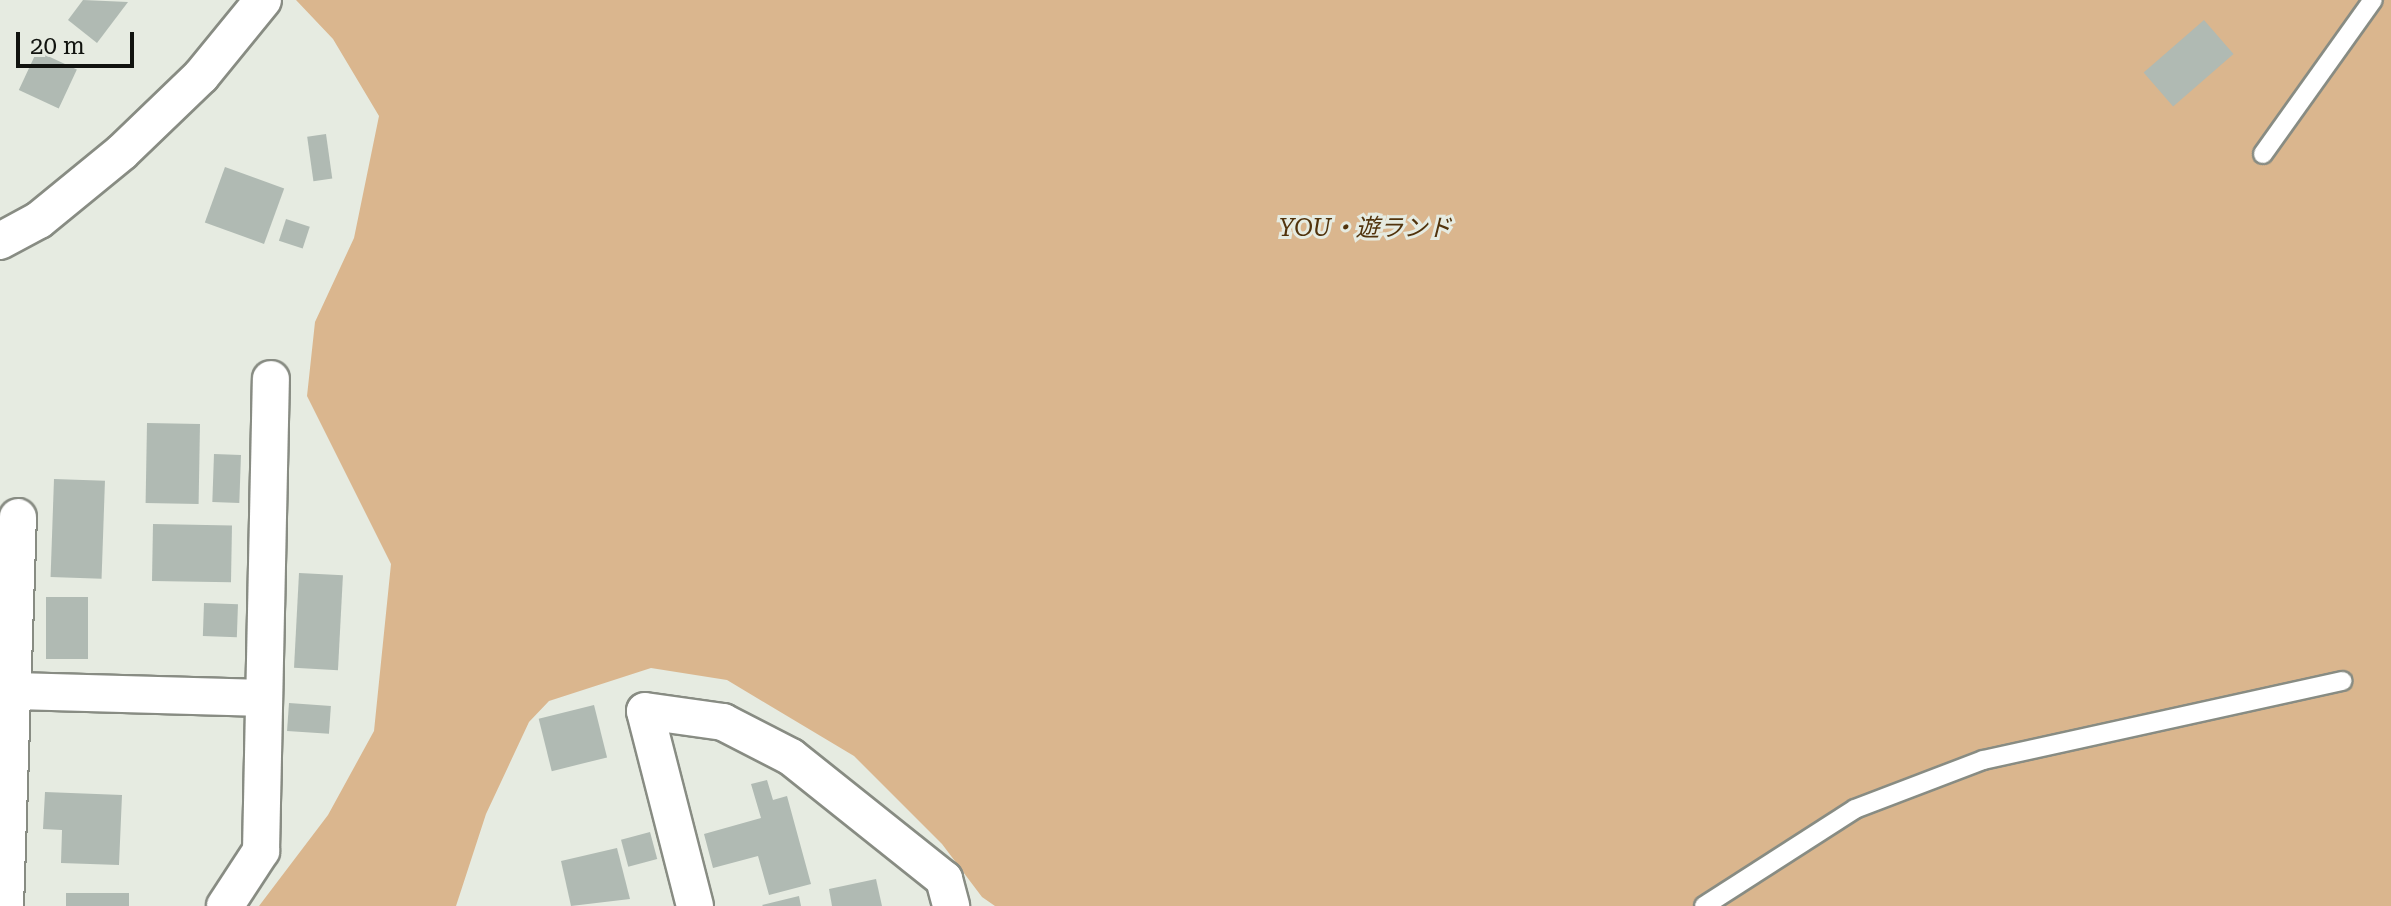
<!DOCTYPE html>
<meta charset="utf-8">
<style>
body{margin:0}
#map{position:relative;width:2391px;height:906px;overflow:hidden;background:#e6ebe1;font-family:"Roboto Serif","Noto Sans JP",serif}
div>[style]{position:absolute}
.green>*{inset:0;background:#dab68e}
.building>*{inset:0;background:#b0bab3;transform-origin:0 0}
.roads{filter:drop-shadow(2px 0 #888c83) drop-shadow(-2px 0 #888c83) drop-shadow(0 2px #888c83) drop-shadow(0 -2px #888c83)}
.lane>*{height:18px;margin:-9px;padding:0 9px;transform-origin:9px;border-radius:9px;background:#fff}
.street>*{height:36px;margin:-18px;padding:0 18px;transform-origin:18px;border-radius:18px;background:#fff}
span{translate:-50% -50%;white-space:nowrap;text-align:center;line-height:1.15;-webkit-text-stroke:6px #e6ebe1;paint-order:stroke}
.park-label{font-size:24px;color:#51330c;font-style:italic}
.scale{position:absolute;left:16px;top:32px;width:118px;height:36px;box-sizing:border-box;border:4px solid #11130f;border-top:0;padding-left:10px;font-size:24px;line-height:28px;white-space:nowrap;color:#11130f;-webkit-text-stroke:6px #e6ebe1;paint-order:stroke}
</style>
<div id="map">
<div class="green">
<i style="clip-path:polygon(296px 0,2391px 0,2391px 906px,995px 906px,982px 897px,942px 844px,854px 756px,727px 680px,651px 668px,549px 701px,529px 722px,486px 814px,456px 906px,259px 906px,328px 815px,374px 731px,391px 564px,307px 396px,315px 322px,354px 238px,379px 116px,333px 39px)"></i>
</div>
<div class="building">
<i style="clip-path:polygon(83px 0,128px 2px,97px 43px,68px 20px)"></i>
<i style="left:2204px;top:20px;width:45px;height:80px;rotate:49deg"></i>
<i style="left:37px;top:51px;width:44px;height:43px;rotate:25deg"></i>
<i style="left:326px;top:134px;width:45px;height:19px;rotate:82deg"></i>
<i style="left:225px;top:167px;width:63px;height:59px;rotate:20deg"></i>
<i style="left:286px;top:219px;width:25px;height:23px;rotate:18deg"></i>
<i style="left:147px;top:423px;width:53px;height:80px;rotate:1deg"></i>
<i style="left:214px;top:454px;width:27px;height:48px;rotate:2deg"></i>
<i style="left:54px;top:479px;width:51px;height:98px;rotate:2deg"></i>
<i style="left:153px;top:524px;width:79px;height:57px;rotate:1deg"></i>
<i style="left:299px;top:573px;width:44px;height:95px;rotate:3deg"></i>
<i style="left:46px;top:597px;width:42px;height:62px"></i>
<i style="left:204px;top:603px;width:34px;height:33px;rotate:2deg"></i>
<i style="left:289px;top:703px;width:42px;height:28px;rotate:4deg"></i>
<i style="left:594px;top:705px;width:54px;height:57px;rotate:76deg"></i>
<i style="clip-path:polygon(767px 780px,773px 800px,787px 796px,811px 884px,769px 895px,758px 856px,713px 868px,704px 834px,761px 818px,751px 784px)"></i>
<i style="clip-path:polygon(45px 792px,122px 795px,119px 865px,61px 863px,62px 830px,43px 829px)"></i>
<i style="left:650px;top:832px;width:28px;height:30px;rotate:75deg"></i>
<i style="clip-path:polygon(617px 848px,630px 899px,571px 906px,561px 861px)"></i>
<i style="clip-path:polygon(876px 879px,882px 906px,832px 906px,829px 889px)"></i>
<i style="left:66px;top:893px;width:63px;height:13px"></i>
<i style="clip-path:polygon(799px 896px,801px 906px,763px 906px,762px 905px)"></i>
</div>
<div class="roads">
<div class="lane">
<i style="left:2263px;top:154px;width:189px;rotate:-54.5deg"></i>
<i style="left:1704px;top:906px;width:179px;rotate:-32.7deg"></i>
<i style="left:1855px;top:809px;width:137px;rotate:-20.9deg"></i>
<i style="left:1983px;top:760px;width:368px;rotate:-12.4deg"></i>
</div>
<div class="street">
<i style="left:0;top:241px;width:44px;rotate:-28.3deg"></i>
<i style="left:39px;top:220px;width:107px;rotate:-39.3deg"></i>
<i style="left:122px;top:152px;width:110px;rotate:-43.9deg"></i>
<i style="left:201px;top:76px;width:98px;rotate:-50.8deg"></i>
<i style="left:12px;top:691px;width:252px;rotate:1.6deg"></i>
<i style="left:5px;top:906px;width:389px;rotate:-88.1deg"></i>
<i style="left:225px;top:906px;width:66px;rotate:-56.8deg"></i>
<i style="left:261px;top:851px;width:472px;rotate:-88.8deg"></i>
<i style="left:695px;top:906px;width:201px;rotate:-104.4deg"></i>
<i style="left:645px;top:711px;width:79px;rotate:8deg"></i>
<i style="left:723px;top:722px;width:76px;rotate:27.2deg"></i>
<i style="left:791px;top:757px;width:196px;rotate:38.6deg"></i>
<i style="left:944px;top:879px;width:28px;rotate:75deg"></i>
</div>
</div>
<div class="park-label">
<span style="left:1365px;top:229px">YOU・遊ランド</span>
</div>
<div class="scale">20 m</div>
</div>
